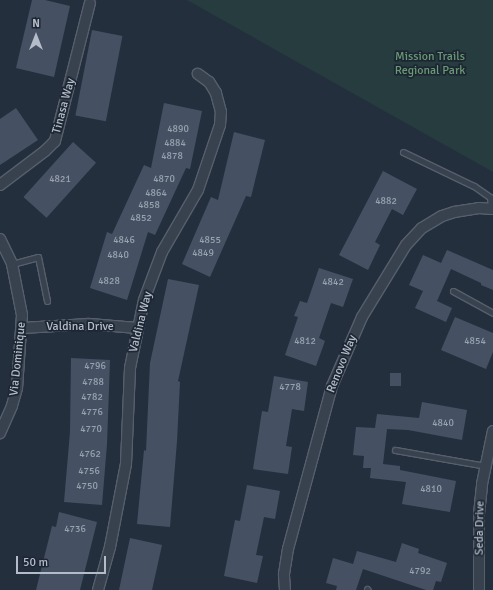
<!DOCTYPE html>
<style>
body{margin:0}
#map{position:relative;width:493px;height:590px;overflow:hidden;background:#242f3e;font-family:Signika,sans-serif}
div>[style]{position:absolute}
.green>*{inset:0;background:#263c3f}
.building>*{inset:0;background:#455162;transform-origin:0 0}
.roads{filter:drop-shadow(1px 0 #565f6c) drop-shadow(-1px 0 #565f6c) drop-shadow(0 1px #565f6c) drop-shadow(0 -1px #565f6c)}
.lane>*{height:5px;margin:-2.5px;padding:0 2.5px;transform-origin:2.5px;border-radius:2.5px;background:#38414e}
.street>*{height:10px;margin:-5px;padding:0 5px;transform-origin:5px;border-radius:5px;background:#38414e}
span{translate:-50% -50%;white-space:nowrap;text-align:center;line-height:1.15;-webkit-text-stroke:3.5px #1d2633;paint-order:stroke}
.number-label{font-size:10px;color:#98a1af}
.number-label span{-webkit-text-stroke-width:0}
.park-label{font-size:12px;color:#6b9a76}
.street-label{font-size:12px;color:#b4bcc9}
.north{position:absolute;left:16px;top:16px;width:40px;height:40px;-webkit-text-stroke:3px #1d2633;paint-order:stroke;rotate:0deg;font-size:11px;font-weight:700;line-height:16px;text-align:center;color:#b4bcc9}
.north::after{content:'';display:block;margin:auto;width:14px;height:18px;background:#b4bcc9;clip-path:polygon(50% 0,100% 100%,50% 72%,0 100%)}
.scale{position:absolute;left:16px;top:556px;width:90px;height:18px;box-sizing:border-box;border:2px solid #b4bcc9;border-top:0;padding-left:5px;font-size:12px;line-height:14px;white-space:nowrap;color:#b4bcc9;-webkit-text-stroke:3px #1d2633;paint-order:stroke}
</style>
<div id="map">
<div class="green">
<i style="clip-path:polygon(187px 0,493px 0,493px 172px)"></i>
</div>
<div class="building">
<i style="clip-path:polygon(32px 0,45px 0,70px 6px,54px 77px,16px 68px)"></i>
<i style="left:92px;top:30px;width:31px;height:87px;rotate:11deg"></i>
<i style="clip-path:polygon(164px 103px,202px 111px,190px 169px,186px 168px,155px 235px,148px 232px,127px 300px,90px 288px,107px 232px,112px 234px,144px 165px,151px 168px)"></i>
<i style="clip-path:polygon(16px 108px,38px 140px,0 165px,0 119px)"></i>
<i style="clip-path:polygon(234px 132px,265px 140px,251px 197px,246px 196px,210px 277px,182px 264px,211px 197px,218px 200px)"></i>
<i style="left:73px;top:142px;width:31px;height:74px;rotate:42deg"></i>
<i style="clip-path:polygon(383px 171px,417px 189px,403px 215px,392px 209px,375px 242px,380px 245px,368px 270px,339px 255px)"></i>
<i style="clip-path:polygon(447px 250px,493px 270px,493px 290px,481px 285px,481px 283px,451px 269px,437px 301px,452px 308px,446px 322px,415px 308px,423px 291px,409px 285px,423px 255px,441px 263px)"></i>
<i style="clip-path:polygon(319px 268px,353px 279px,343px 307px,331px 303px,319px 338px,325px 341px,316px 366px,285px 355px,298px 317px,294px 316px,300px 301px,307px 303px)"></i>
<i style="clip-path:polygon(168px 279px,199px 285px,178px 381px,180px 382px,177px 441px,170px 527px,137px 524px,144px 450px,146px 451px,150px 363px)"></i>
<i style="clip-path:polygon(455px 317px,493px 333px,493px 352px,486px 369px,441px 350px)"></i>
<i style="clip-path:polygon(71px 358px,110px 360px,107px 444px,102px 505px,64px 502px,70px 432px)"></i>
<i style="left:390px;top:373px;width:11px;height:13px"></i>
<i style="clip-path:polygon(274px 376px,308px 382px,304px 411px,292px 409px,286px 446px,292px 447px,288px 474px,253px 469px,262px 411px,268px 412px)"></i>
<i style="clip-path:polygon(422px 402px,467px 410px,462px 440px,408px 430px,387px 429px,383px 464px,400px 466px,400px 470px,456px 481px,450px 512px,402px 504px,406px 482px,370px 478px,371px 468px,363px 468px,364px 456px,353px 455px,356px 427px,375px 428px,377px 414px,419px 418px)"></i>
<i style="clip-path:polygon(247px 485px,280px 491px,275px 519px,264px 517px,256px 555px,263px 556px,257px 583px,224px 576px,235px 520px,240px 521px)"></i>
<i style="clip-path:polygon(59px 512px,97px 522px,80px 590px,36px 590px,52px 526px,56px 527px)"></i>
<i style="clip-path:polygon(130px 538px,162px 545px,152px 590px,119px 590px)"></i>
<i style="clip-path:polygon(402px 543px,419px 549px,418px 553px,447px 563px,441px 582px,436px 581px,433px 590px,426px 590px,363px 569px,356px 590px,336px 590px,337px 586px,326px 583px,333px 558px,353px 564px,357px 551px,396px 562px)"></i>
</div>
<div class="roads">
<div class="lane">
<i style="left:403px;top:152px;width:79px;rotate:25.6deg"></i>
<i style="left:474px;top:186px;width:19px;rotate:35deg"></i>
<i style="left:490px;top:197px;width:12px;rotate:85deg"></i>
<i style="left:12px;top:264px;width:27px;rotate:-15deg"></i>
<i style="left:38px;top:257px;width:45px;rotate:78.4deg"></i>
<i style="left:453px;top:291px;width:46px;rotate:28.8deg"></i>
<i style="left:395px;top:450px;width:92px;rotate:10deg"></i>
<i style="left:367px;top:589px;width:1px;rotate:45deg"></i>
</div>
<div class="street">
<i style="left:0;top:185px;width:56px;rotate:-37.1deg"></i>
<i style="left:45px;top:151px;width:14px;rotate:-45deg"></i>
<i style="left:55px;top:141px;width:142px;rotate:-75.8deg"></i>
<i style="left:0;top:239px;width:28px;rotate:64deg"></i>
<i style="left:12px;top:264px;width:52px;rotate:78.9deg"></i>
<i style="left:22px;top:315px;width:73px;rotate:93.9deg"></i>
<i style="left:17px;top:388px;width:19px;rotate:106deg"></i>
<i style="left:12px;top:406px;width:30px;rotate:114deg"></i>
<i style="left:22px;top:328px;width:67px;rotate:-3.4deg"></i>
<i style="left:89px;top:324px;width:49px;rotate:4.7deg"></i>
<i style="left:98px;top:590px;width:45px;rotate:-74.4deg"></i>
<i style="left:110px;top:547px;width:85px;rotate:-79.1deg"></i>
<i style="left:126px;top:464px;width:96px;rotate:-87.6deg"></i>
<i style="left:130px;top:368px;width:69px;rotate:-78.4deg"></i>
<i style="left:144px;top:300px;width:51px;rotate:-69.4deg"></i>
<i style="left:162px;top:252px;width:72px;rotate:-59.9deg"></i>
<i style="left:198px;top:190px;width:69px;rotate:-71.3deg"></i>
<i style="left:220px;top:125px;width:13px;rotate:-86deg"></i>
<i style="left:221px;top:112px;width:20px;rotate:-105deg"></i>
<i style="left:216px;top:93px;width:13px;rotate:-122deg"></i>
<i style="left:209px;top:82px;width:14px;rotate:-144deg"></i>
<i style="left:285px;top:590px;width:16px;rotate:-94deg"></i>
<i style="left:284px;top:574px;width:25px;rotate:-81deg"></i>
<i style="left:288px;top:549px;width:169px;rotate:-74.9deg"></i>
<i style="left:332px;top:386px;width:75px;rotate:-66.5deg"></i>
<i style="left:362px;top:317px;width:84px;rotate:-58.6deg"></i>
<i style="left:406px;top:245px;width:23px;rotate:-47deg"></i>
<i style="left:422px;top:228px;width:23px;rotate:-31deg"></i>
<i style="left:442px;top:216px;width:13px;rotate:-18deg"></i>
<i style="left:454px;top:212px;width:25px;rotate:-9deg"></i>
<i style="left:479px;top:208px;width:14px;rotate:4deg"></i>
<i style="left:479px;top:590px;width:76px;rotate:-90deg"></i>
<i style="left:479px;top:514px;width:30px;rotate:-84deg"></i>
<i style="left:482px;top:484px;width:54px;rotate:-78.3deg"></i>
</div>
</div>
<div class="number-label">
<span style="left:178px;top:130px">4890</span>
<span style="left:175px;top:144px">4884</span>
<span style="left:172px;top:157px">4878</span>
<span style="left:60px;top:180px">4821</span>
<span style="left:164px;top:180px">4870</span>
<span style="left:156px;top:194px">4864</span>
<span style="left:386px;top:202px">4882</span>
<span style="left:149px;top:206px">4858</span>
<span style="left:141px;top:219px">4852</span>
<span style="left:124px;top:241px">4846</span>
<span style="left:210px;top:241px">4855</span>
<span style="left:203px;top:254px">4849</span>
<span style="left:118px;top:256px">4840</span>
<span style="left:109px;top:282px">4828</span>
<span style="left:333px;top:283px">4842</span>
<span style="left:305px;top:342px">4812</span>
<span style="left:475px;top:342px">4854</span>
<span style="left:95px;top:367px">4796</span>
<span style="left:93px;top:383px">4788</span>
<span style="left:290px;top:388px">4778</span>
<span style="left:92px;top:398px">4782</span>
<span style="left:92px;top:413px">4776</span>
<span style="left:443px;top:424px">4840</span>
<span style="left:91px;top:430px">4770</span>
<span style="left:90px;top:455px">4762</span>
<span style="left:89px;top:472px">4756</span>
<span style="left:87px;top:487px">4750</span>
<span style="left:431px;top:490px">4810</span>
<span style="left:75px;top:530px">4736</span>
<span style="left:420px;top:572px">4792</span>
</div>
<div class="park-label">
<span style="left:430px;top:64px">Mission Trails<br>Regional Park</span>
</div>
<div class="street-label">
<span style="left:64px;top:106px;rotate:-75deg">Tinasa Way</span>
<span style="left:141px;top:322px;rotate:-76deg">Valdina Way</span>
<span style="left:80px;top:327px">Valdina Drive</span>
<span style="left:18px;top:359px;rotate:-84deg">Via Dominique</span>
<span style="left:342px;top:364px;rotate:-68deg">Renovo Way</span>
<span style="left:480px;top:528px;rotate:-89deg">Seda Drive</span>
</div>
<div class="north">N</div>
<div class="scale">50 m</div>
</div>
